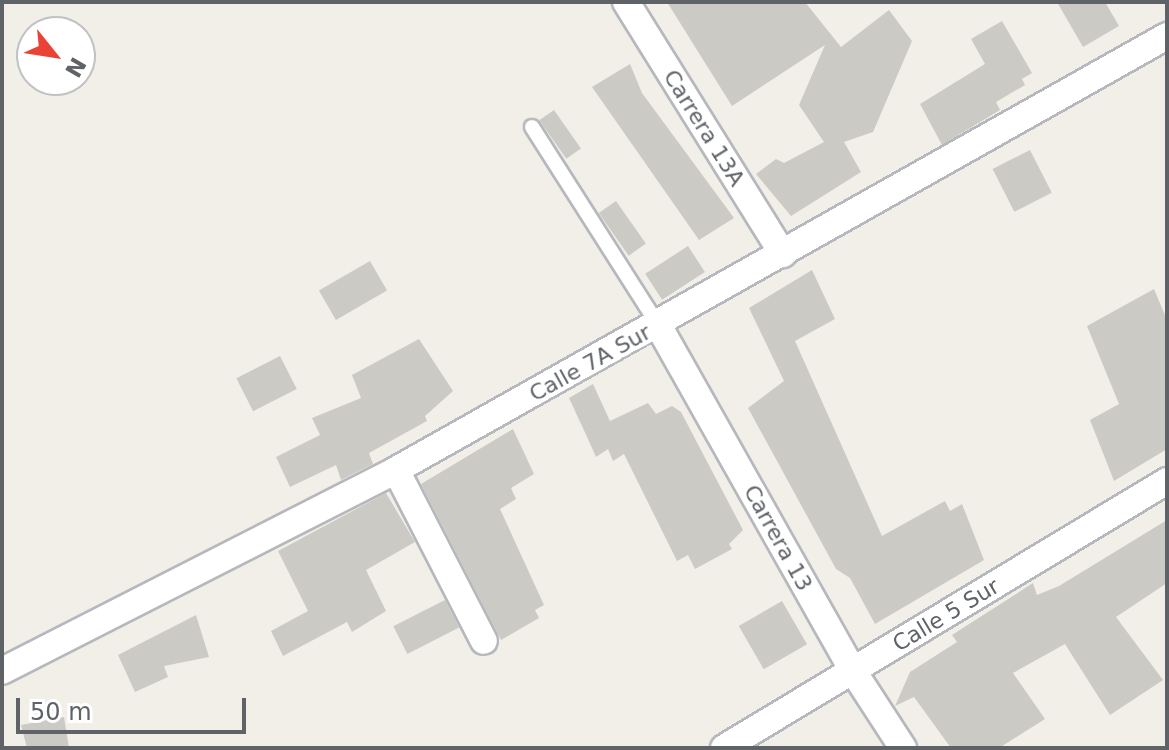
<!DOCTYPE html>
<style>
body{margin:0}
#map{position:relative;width:1169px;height:750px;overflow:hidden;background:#f1efe8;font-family:"DejaVu Sans",sans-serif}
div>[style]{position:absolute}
.building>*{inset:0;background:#cccac5;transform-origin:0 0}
.roads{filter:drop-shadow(2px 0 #b5b8bc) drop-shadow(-2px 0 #b5b8bc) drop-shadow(0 2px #b5b8bc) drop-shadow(0 -2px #b5b8bc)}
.service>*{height:14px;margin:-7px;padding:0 7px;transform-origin:7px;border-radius:7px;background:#fff}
.minor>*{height:26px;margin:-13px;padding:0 13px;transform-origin:13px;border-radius:13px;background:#fff}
span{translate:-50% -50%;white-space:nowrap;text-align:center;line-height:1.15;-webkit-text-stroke:8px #fff;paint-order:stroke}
.street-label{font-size:22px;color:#5f6368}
.frame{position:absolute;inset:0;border:4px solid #5f6368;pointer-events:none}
.north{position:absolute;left:16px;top:16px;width:80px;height:80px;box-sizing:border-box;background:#fff;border:2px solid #bfc1c3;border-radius:50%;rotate:120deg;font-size:22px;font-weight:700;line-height:32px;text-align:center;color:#5f6368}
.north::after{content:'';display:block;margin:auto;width:28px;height:36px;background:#ea4335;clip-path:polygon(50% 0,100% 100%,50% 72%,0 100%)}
.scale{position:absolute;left:16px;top:698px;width:230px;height:36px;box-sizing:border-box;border:4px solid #5f6368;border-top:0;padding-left:10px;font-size:24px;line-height:28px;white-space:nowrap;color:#5f6368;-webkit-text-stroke:6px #fff;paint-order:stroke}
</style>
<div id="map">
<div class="building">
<i style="clip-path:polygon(667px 2px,805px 2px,841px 47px,889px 10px,912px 41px,873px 132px,844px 142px,861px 172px,791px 216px,756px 174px,776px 159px,784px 163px,824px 142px,799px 105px,825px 45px,732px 106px)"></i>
<i style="clip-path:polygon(1057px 2px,1105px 2px,1119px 26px,1083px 47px)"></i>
<i style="clip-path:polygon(1002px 21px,1032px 73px,1022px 79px,1025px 85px,996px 102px,1000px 110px,942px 145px,920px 104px,985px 64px,971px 39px)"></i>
<i style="clip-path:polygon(630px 64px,642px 93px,734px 218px,699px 240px,592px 87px)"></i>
<i style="left:554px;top:110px;width:47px;height:18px;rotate:55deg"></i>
<i style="left:1030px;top:150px;width:48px;height:42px;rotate:63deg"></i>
<i style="left:616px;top:201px;width:52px;height:21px;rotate:55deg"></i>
<i style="left:688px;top:246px;width:31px;height:51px;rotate:57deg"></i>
<i style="left:370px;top:261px;width:34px;height:59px;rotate:60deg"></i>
<i style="clip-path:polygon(812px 270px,835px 319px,795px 341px,882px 536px,945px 501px,950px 511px,962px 504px,984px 560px,875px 624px,850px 578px,836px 569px,748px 408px,784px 381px,749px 308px)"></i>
<i style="clip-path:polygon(1154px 289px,1167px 320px,1167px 449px,1114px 481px,1090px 420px,1119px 404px,1087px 326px)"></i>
<i style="clip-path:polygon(419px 339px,453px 391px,425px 416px,427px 421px,369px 453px,373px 464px,341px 480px,336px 465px,290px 487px,276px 457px,320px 435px,312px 418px,361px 398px,352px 375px)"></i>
<i style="left:280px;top:356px;width:37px;height:49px;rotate:63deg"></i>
<i style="clip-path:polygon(593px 384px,610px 421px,648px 403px,656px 414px,672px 406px,681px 412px,743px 530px,729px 544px,732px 549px,695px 569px,688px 555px,677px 561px,624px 454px,613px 461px,608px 449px,596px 457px,588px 439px,569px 398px)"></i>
<i style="clip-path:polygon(513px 429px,534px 474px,511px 488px,516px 499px,500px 509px,544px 605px,535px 610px,539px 618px,501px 640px,421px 484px)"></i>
<i style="clip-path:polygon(386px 493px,415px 542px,366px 570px,386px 611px,352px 632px,347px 622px,283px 656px,271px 631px,308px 611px,278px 551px)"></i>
<i style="clip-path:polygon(1167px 520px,1167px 583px,1116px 617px,1163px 680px,1110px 715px,1065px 644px,1013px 673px,1045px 719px,999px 748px,951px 748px,914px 697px,895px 706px,910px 672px,957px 642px,952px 635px,1033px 583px,1037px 595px,1059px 586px)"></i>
<i style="left:445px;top:600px;width:31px;height:58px;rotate:63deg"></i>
<i style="left:782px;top:601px;width:50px;height:50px;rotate:60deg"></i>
<i style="clip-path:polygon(196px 615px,209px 657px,164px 666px,168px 677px,135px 692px,118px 655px)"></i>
<i style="clip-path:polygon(64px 717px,69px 748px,27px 748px,21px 725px)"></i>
</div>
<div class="roads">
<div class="service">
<i style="left:532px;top:127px;width:235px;rotate:57.5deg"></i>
</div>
<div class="minor">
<i style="left:626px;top:2px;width:297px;rotate:58.1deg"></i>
<i style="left:658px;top:325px;width:397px;rotate:60.6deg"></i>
<i style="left:853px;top:671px;width:92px;rotate:57deg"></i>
<i style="left:396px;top:470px;width:192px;rotate:62.8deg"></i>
<i style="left:2px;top:671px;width:442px;rotate:-27deg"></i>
<i style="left:396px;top:470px;width:885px;rotate:-29.38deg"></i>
<i style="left:724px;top:748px;width:517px;rotate:-31.08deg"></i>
</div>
</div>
<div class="street-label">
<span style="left:704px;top:128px;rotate:58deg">Carrera 13A</span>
<span style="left:590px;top:363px;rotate:-29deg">Calle 7A Sur</span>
<span style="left:778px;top:538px;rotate:61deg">Carrera 13</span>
<span style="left:946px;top:615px;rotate:-31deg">Calle 5 Sur</span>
</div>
<div class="frame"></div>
<div class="north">N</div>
<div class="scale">50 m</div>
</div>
